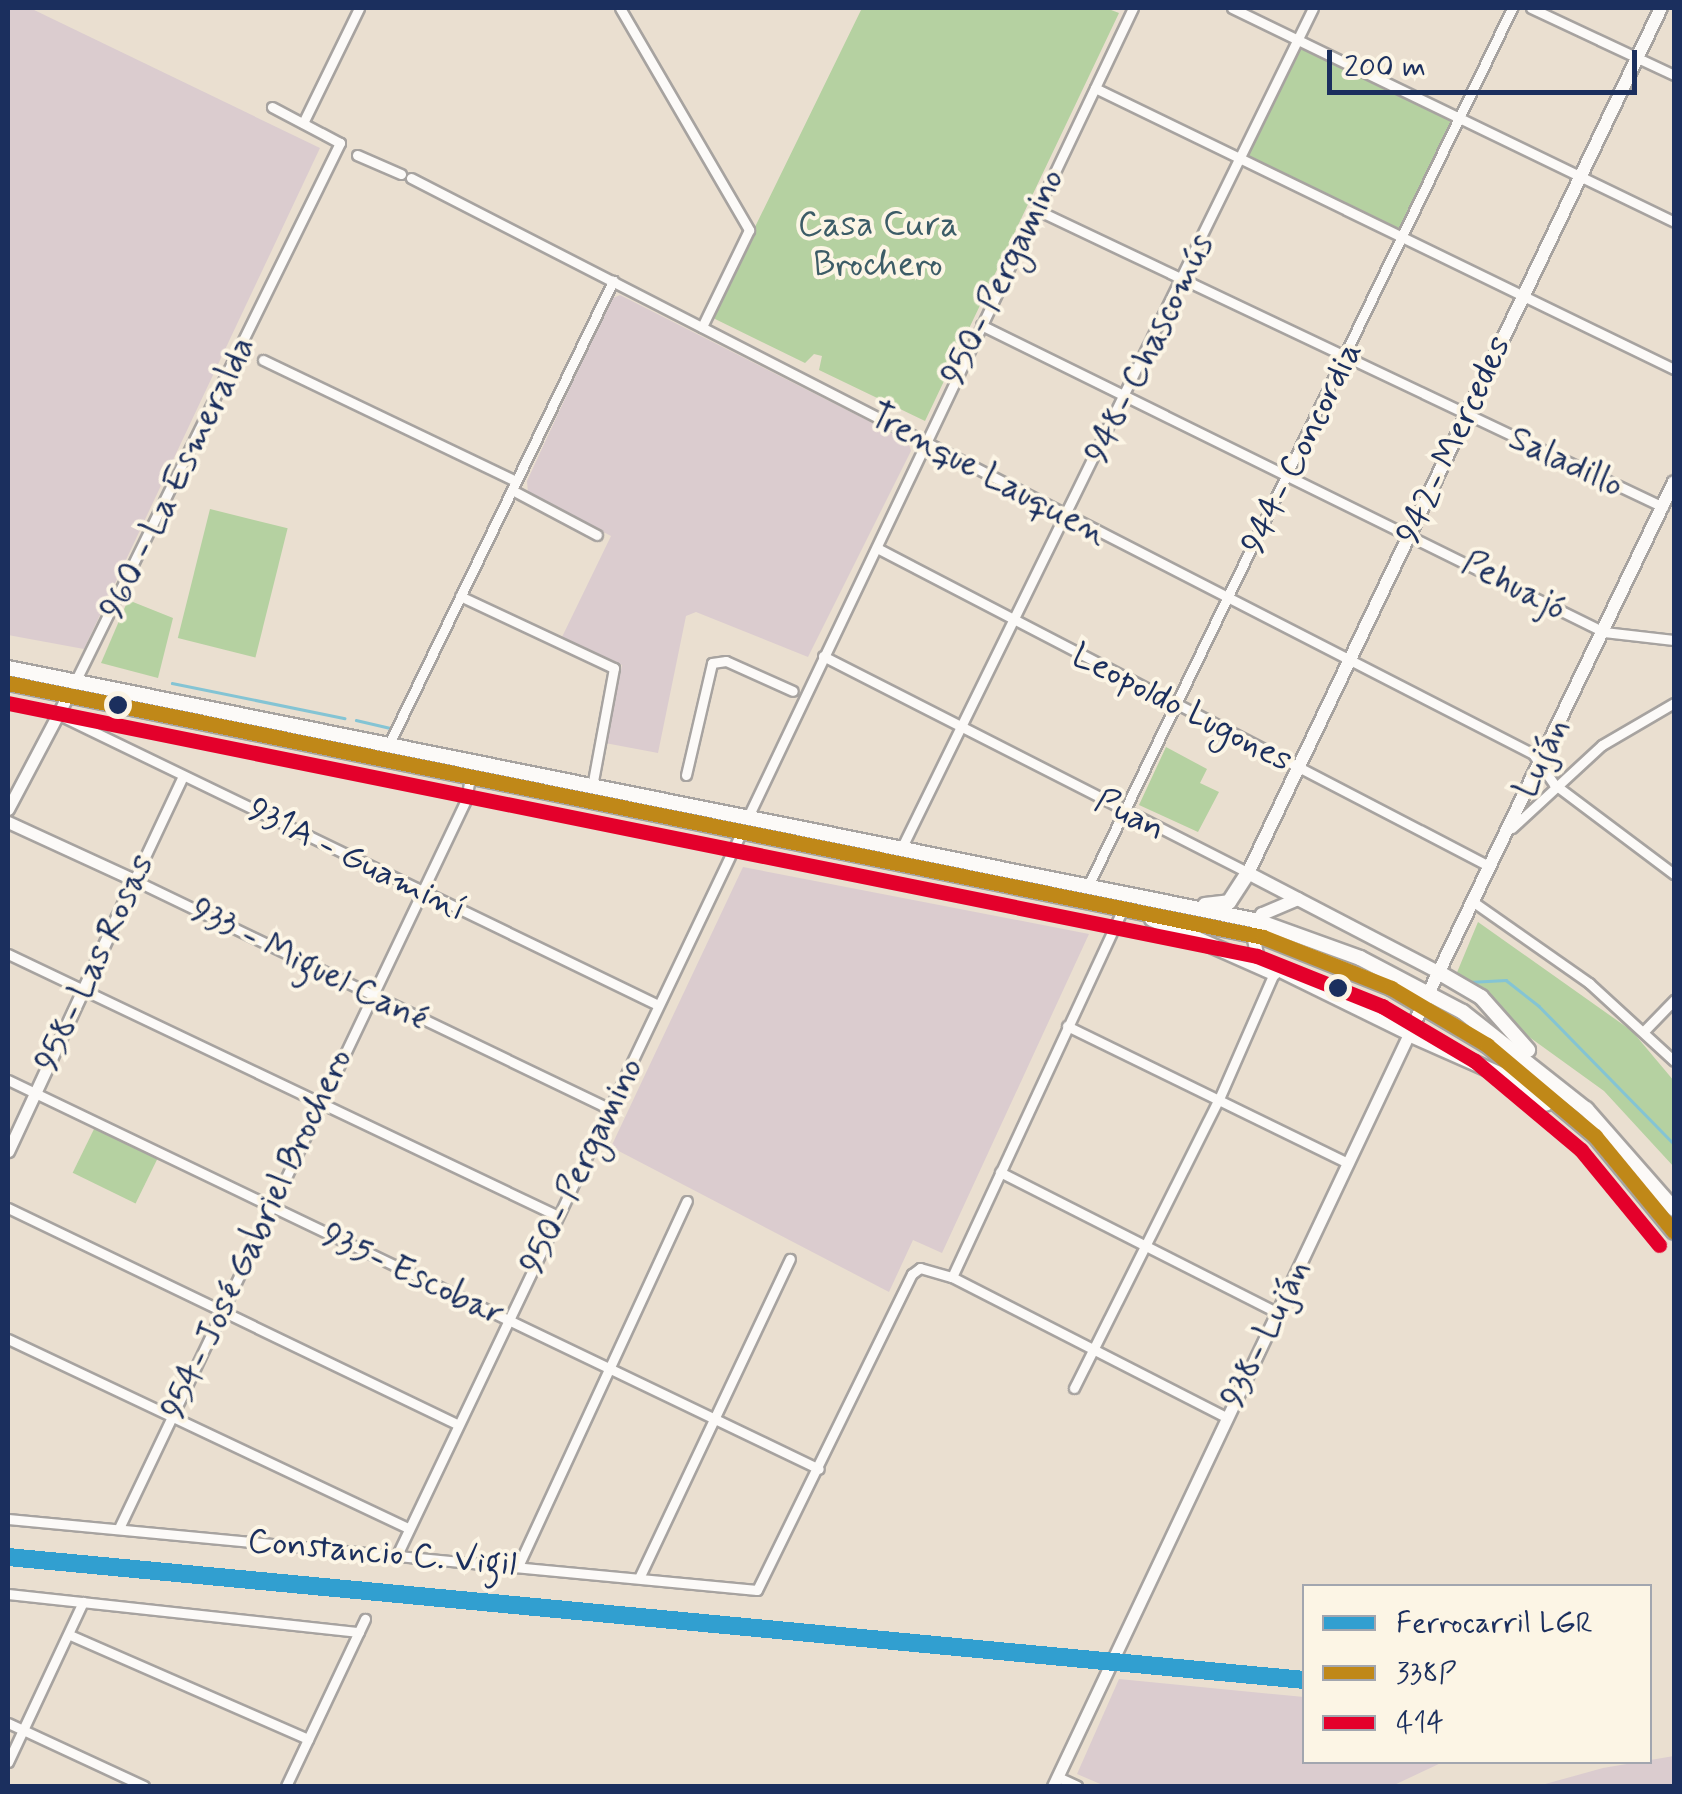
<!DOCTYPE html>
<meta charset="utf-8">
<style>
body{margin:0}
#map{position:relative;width:1682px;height:1794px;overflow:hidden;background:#eadfd0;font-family:Mynerve,sans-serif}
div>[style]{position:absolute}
.industrial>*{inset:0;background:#dbcccf}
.green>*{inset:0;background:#b5d1a1;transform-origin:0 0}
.stream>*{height:2.5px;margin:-1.25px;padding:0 1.25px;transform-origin:1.25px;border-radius:1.25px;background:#84c4d4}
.roads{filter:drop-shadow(2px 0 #a7a3a0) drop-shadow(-2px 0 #a7a3a0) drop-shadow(0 2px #a7a3a0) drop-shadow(0 -2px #a7a3a0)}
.minor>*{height:9px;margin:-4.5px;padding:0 4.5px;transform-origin:4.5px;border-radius:4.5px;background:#fcfaf8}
.tertiary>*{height:11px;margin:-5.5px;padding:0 5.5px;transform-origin:5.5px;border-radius:5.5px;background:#fcfaf8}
.secondary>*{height:12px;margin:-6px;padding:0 6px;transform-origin:6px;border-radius:6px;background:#fcfaf8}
.primary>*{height:14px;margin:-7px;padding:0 7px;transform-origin:7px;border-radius:7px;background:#fcfaf8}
.bus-1>*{height:15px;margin:-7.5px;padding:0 7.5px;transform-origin:7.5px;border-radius:7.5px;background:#c08818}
.bus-2>*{height:15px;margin:-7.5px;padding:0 7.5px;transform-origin:7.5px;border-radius:7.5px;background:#e4002b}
.rail-1>*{height:18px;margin:-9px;padding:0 9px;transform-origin:9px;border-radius:9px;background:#319fd0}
.dots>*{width:28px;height:28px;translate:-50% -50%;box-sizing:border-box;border:5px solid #fcf5e5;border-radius:50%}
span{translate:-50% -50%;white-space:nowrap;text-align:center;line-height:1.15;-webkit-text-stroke:8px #fcf5e5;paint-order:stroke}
.park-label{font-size:35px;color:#3c5c67}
.street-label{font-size:35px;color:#1b2f5e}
.frame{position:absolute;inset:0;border:10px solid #1b2f5e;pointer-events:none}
.legend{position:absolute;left:1302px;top:1584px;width:350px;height:180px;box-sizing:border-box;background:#fcf5e5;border:2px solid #a2a6af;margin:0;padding:12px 18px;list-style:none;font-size:30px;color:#1b2f5e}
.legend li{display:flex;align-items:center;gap:20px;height:50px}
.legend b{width:50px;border:2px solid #a2a6af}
.scale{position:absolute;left:1327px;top:50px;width:310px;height:45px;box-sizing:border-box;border:5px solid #1b2f5e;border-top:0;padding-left:12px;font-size:30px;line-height:35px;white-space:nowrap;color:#1b2f5e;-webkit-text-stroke:8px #fcf5e5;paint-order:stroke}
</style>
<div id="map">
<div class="industrial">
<i style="clip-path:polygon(8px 8px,30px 8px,320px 148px,84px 649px,8px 635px)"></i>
<i style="clip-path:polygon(620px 295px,908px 441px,911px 451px,808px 657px,696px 612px,686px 616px,658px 753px,605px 743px,622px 665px,562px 637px,611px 536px,528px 493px,527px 481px,611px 299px)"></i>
<i style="clip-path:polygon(743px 867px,1089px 934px,942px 1253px,913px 1240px,889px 1292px,611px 1147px)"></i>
<i style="clip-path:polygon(1119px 1679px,1304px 1697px,1304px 1762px,1443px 1762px,1392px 1786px,1105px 1786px,1077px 1774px)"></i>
<i style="clip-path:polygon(1674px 1756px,1674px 1786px,1538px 1786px,1603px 1768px)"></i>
</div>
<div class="green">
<i style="clip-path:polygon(862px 8px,1106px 8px,1119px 13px,925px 421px,819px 370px,822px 356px,814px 354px,805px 363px,711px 317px)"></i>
<i style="left:1298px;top:39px;width:178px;height:135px;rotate:26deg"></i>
<i style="left:210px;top:509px;width:80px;height:133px;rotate:14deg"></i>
<i style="clip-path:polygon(128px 600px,173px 618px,158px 678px,101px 663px)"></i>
<i style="clip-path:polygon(1166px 747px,1207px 769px,1200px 783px,1219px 792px,1198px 832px,1139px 805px)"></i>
<i style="clip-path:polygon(1478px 922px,1632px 1031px,1674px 1081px,1674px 1167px,1604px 1091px,1453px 982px)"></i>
<i style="left:95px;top:1127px;width:70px;height:51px;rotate:26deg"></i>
</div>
<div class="stream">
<i style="left:172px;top:683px;width:176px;rotate:11.5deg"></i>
<i style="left:356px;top:720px;width:37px;rotate:13deg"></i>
<i style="left:1469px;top:982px;width:37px;rotate:-3deg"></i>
<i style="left:1506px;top:980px;width:42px;rotate:38.2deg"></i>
<i style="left:1539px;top:1006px;width:193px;rotate:45.6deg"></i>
</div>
<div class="roads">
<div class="minor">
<i style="left:620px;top:8px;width:257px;rotate:59.8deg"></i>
<i style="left:749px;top:230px;width:108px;rotate:115.9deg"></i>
<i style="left:1232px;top:8px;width:491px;rotate:25.8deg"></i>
<i style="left:1531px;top:8px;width:158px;rotate:25.1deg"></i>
<i style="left:1095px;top:88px;width:644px;rotate:25.89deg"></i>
<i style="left:303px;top:123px;width:128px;rotate:-64deg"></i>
<i style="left:357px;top:155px;width:48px;rotate:23.4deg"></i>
<i style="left:411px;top:178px;width:1261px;rotate:27.17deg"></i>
<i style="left:1533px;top:754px;width:37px;rotate:55deg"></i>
<i style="left:1554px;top:784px;width:150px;rotate:36.9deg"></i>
<i style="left:1037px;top:210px;width:693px;rotate:25.38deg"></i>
<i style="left:981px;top:325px;width:695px;rotate:26.23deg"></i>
<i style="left:1604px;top:632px;width:70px;rotate:6.5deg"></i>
<i style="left:263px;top:360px;width:280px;rotate:25.6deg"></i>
<i style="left:512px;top:490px;width:96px;rotate:27.9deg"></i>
<i style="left:877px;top:548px;width:690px;rotate:27.46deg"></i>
<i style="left:460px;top:596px;width:170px;rotate:25.1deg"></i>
<i style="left:614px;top:668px;width:121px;rotate:100.5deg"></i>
<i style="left:823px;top:656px;width:477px;rotate:27deg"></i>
<i style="left:74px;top:684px;width:603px;rotate:-63.82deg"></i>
<i style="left:340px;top:143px;width:77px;rotate:-152.1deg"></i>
<i style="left:57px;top:714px;width:668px;rotate:25.84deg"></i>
<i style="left:388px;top:746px;width:517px;rotate:-64.18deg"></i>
<i style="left:686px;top:775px;width:115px;rotate:-76.9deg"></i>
<i style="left:712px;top:663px;width:14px;rotate:-8deg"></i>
<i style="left:726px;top:661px;width:73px;rotate:24.1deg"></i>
<i style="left:183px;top:776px;width:115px;rotate:115.2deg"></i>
<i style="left:134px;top:880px;width:528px;rotate:25.69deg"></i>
<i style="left:747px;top:819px;width:898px;rotate:-64.55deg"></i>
<i style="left:1512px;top:828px;width:122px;rotate:-42.7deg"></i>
<i style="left:1602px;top:745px;width:83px;rotate:-30.3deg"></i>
<i style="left:901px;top:849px;width:936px;rotate:-63.9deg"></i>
<i style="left:1088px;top:886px;width:975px;rotate:-64.22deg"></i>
<i style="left:1472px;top:901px;width:143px;rotate:35deg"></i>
<i style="left:1589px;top:983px;width:115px;rotate:42.5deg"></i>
<i style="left:8px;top:954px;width:609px;rotate:25.47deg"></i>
<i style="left:1067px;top:1026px;width:313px;rotate:26deg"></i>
<i style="left:1645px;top:1030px;width:42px;rotate:-46deg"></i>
<i style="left:8px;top:1080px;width:899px;rotate:25.62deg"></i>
<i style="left:1000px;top:1172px;width:309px;rotate:26.9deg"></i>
<i style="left:8px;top:1208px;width:498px;rotate:25.7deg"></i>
<i style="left:952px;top:1277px;width:409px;rotate:-65.1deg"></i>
<i style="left:8px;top:1339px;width:440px;rotate:25.3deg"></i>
<i style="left:1074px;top:1388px;width:323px;rotate:-63.4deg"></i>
<i style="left:1219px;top:1099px;width:137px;rotate:-66.4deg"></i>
<i style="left:8px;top:1519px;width:752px;rotate:5.42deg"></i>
<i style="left:757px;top:1590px;width:352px;rotate:-63.9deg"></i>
<i style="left:912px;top:1274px;width:10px;rotate:-37deg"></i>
<i style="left:920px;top:1268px;width:33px;rotate:16deg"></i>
<i style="left:952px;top:1277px;width:308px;rotate:27.1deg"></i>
<i style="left:119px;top:1528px;width:806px;rotate:-64.52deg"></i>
<i style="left:466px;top:800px;width:23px;rotate:-80deg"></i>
<i style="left:397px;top:1555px;width:802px;rotate:-64.52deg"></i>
<i style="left:519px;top:1564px;width:400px;rotate:-65.2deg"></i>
<i style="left:639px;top:1578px;width:353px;rotate:-64.7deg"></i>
<i style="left:8px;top:1594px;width:353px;rotate:6.2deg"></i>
<i style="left:70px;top:1635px;width:260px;rotate:23.6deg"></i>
<i style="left:8px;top:1723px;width:150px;rotate:24.9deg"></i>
<i style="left:8px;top:1762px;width:177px;rotate:-64.9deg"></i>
<i style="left:1058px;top:1777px;width:21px;rotate:25deg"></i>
<i style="left:286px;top:1786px;width:185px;rotate:-64.7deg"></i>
</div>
<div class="tertiary">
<i style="left:8px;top:809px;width:129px;rotate:-62.2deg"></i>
<i style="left:8px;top:822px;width:139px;rotate:24.7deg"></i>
<i style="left:134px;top:880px;width:299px;rotate:114.9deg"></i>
<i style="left:1053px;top:1786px;width:832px;rotate:-64.67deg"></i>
</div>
<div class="secondary">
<i style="left:1298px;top:899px;width:39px;rotate:157deg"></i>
<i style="left:1262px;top:914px;width:22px;rotate:114deg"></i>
<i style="left:1253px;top:934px;width:26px;rotate:79deg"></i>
<i style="left:1258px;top:960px;width:168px;rotate:26.1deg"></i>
<i style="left:1409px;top:1034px;width:612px;rotate:-64.36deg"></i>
<i style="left:1438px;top:972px;width:214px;rotate:-152.5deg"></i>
<i style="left:1248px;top:873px;width:959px;rotate:-64.48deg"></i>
</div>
<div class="primary">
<i style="left:8px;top:668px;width:1275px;rotate:11.44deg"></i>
<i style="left:1258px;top:921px;width:109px;rotate:19.9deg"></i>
<i style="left:1360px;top:958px;width:116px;rotate:27.7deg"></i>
<i style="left:1463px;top:1012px;width:157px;rotate:38.3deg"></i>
<i style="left:1586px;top:1109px;width:133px;rotate:48.7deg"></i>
<i style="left:8px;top:683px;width:1280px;rotate:11.44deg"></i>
<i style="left:1263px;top:937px;width:138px;rotate:21.7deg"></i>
<i style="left:1391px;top:988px;width:112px;rotate:30.7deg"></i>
<i style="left:1487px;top:1045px;width:141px;rotate:40.1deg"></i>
<i style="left:1595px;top:1136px;width:124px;rotate:50.5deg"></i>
<i style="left:1205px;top:905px;width:24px;rotate:-7deg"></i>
<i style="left:1229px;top:902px;width:35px;rotate:-57deg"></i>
<i style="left:1152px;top:919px;width:133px;rotate:23.9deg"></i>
<i style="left:1438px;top:972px;width:50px;rotate:30.2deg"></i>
<i style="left:1481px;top:997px;width:71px;rotate:48.4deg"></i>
<i style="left:1409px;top:1034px;width:104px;rotate:23.9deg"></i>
<i style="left:1504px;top:1076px;width:50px;rotate:33.7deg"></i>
</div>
</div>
<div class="bus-1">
<i style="left:8px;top:683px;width:1280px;rotate:11.44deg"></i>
<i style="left:1263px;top:937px;width:138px;rotate:21.7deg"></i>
<i style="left:1391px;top:988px;width:112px;rotate:30.7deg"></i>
<i style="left:1487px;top:1045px;width:141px;rotate:40.1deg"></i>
<i style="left:1595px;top:1136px;width:124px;rotate:50.5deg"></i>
</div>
<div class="bus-2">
<i style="left:8px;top:703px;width:1274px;rotate:11.45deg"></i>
<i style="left:1257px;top:956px;width:135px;rotate:21.8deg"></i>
<i style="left:1382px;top:1006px;width:108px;rotate:30.6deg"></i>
<i style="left:1475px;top:1061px;width:138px;rotate:40deg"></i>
<i style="left:1581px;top:1150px;width:123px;rotate:50.6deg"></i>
</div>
<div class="rail-1">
<i style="left:8px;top:1557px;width:1302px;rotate:5.42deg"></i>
</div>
<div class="dots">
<i style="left:118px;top:705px;background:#1b2f5e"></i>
<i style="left:1338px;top:988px;background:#1b2f5e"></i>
</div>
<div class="park-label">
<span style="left:878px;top:245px">Casa Cura<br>Brochero</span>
</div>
<div class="street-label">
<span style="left:1003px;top:277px;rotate:-64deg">950- Pergamino</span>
<span style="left:1150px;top:349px;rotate:-64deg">948- Chascomús</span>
<span style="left:1454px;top:440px;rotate:-65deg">942- Mercedes</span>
<span style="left:1302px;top:448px;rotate:-64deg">944- Concordia</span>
<span style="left:1566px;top:462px;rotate:25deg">Saladillo</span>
<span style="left:988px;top:475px;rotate:28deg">Trenque Lauquen</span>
<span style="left:178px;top:478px;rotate:-64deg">960 - La Esmeralda</span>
<span style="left:1514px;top:586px;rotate:27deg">Pehuajó</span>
<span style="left:1182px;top:708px;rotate:27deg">Leopoldo Lugones</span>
<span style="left:1542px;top:758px;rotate:-64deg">Luján</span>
<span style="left:1130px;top:815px;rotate:27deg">Puan</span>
<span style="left:357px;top:860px;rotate:26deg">931A - Guaminí</span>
<span style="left:95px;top:963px;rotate:-65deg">958- Las Rosas</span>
<span style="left:309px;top:965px;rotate:26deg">933 - Miguel Cané</span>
<span style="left:582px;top:1166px;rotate:-64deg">950- Pergamino</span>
<span style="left:257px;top:1234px;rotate:-65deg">954- José Gabriel Brochero</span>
<span style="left:413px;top:1275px;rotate:25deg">935- Escobar</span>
<span style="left:1266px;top:1334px;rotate:-64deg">938- Luján</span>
<span style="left:382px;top:1553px;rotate:5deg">Constancio C. Vigil</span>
</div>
<div class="frame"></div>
<ul class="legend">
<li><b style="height:12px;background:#319fd0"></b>Ferrocarril LGR</li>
<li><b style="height:12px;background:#c08818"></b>338P</li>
<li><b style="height:12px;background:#e4002b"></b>414</li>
</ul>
<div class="scale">200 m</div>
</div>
